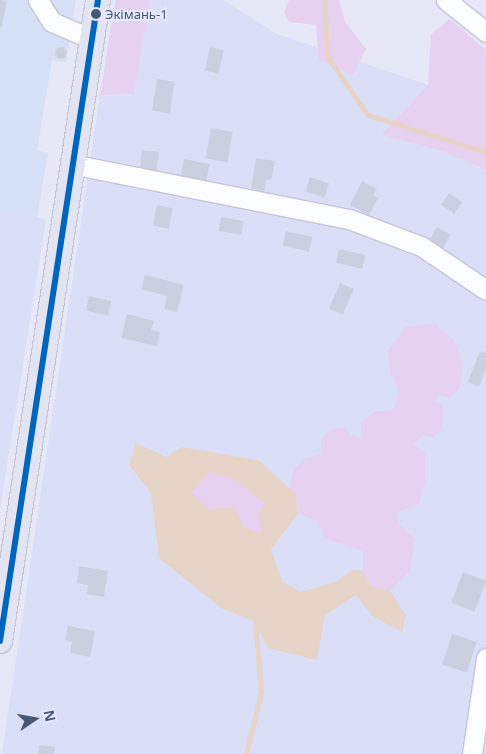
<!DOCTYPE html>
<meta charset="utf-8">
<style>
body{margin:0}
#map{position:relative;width:486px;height:754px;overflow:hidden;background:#e6e8f7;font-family:"Noto Sans",sans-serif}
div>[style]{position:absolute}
.residential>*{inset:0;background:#dadef7}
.commercial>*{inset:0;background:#d6e0f6}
.green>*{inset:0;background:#e6d1f0}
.water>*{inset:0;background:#e6d4c8}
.stream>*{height:4.5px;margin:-2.25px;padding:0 2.25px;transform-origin:2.25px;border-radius:2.25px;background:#e6d4c8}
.building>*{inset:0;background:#cbd0e1;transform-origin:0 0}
.roads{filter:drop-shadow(1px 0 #c2c6d6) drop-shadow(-1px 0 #c2c6d6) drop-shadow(0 1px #c2c6d6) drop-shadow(0 -1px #c2c6d6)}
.minor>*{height:19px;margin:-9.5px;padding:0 9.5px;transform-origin:9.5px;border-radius:9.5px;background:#fbfcfe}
.major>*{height:24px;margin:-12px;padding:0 12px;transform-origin:12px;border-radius:12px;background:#e3e4f2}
.bus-1>*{height:6px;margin:-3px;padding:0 3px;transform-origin:3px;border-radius:3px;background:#0065bd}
.dots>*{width:14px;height:14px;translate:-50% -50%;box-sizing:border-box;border:2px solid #e7e9ff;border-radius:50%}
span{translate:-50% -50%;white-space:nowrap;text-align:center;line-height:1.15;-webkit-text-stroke:4px #e7e9ff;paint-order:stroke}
.bus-label{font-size:13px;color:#475674}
.left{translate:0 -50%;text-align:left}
.north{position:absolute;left:10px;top:694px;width:50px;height:50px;-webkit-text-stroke:4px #e7e9ff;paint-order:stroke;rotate:78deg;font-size:14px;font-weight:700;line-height:20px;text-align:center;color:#475674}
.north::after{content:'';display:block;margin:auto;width:18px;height:22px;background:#475674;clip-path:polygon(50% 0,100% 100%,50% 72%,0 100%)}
</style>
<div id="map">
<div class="residential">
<i style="clip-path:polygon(150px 0,223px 0,277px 34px,428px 85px,381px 135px,442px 151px,486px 170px,486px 754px,2px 754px,100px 95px,134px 93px)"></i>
<i style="clip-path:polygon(0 211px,46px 219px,0 510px)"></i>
</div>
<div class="commercial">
<i style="clip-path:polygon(0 0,76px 0,66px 62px,52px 60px,37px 150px,48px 153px,37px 218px,0 211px)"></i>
</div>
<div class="green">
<i style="clip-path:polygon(116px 0,150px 0,134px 94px,100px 95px,112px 21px,119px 22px,121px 14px,114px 13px)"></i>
<i style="clip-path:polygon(289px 0,339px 0,345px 22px,366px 49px,353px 75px,319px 60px,316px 25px,289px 22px,284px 12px)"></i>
<i style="clip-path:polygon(450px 19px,486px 50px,486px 170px,442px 151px,381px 135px,428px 85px,431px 34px)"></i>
<i style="clip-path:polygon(435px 324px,453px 339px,463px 363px,460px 387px,450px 398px,439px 395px,434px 402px,443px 405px,442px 428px,433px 438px,422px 435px,413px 445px,425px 452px,425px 482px,419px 503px,397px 513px,398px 523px,415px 539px,410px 571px,390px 591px,371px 586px,363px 571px,363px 551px,324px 538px,318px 521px,298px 514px,296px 494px,289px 488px,294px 469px,306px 458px,321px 454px,321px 438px,333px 429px,345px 427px,350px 435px,361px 439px,361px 423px,374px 412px,393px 410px,400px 392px,390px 371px,388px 351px,405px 327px)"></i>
<i style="clip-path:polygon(209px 472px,233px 478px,265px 504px,262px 535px,244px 527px,235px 509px,208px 509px,191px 492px)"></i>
</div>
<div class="water">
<i style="clip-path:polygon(evenodd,136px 443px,166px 457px,182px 447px,258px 460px,296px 494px,298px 514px,271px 549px,282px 581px,300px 592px,336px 582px,352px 570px,363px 571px,371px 586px,390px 591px,406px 615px,402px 632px,372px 616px,356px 595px,325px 615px,317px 660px,268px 648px,255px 622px,221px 608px,159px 558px,151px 493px,129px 465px,136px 443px,209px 472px,233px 478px,265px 504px,258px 514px,262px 534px,244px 527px,235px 508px,208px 509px,191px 492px,209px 472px)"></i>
</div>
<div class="stream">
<i style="left:325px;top:0;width:57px;rotate:87deg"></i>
<i style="left:328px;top:57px;width:70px;rotate:55.4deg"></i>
<i style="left:368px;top:115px;width:124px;rotate:17.4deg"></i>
<i style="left:246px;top:754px;width:63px;rotate:-76.2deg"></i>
<i style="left:261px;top:693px;width:71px;rotate:-94.8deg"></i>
</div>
<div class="building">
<i style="clip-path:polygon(0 0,7px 1px,1px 28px,0 27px)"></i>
<i style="clip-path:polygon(63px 47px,67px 52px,65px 58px,59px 59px,55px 55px,57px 48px)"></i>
<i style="left:210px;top:47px;width:14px;height:24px;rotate:12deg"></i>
<i style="left:157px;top:79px;width:18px;height:32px;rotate:9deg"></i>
<i style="left:211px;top:128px;width:22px;height:31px;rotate:10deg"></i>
<i style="left:142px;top:150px;width:17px;height:20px;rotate:7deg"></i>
<i style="clip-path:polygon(256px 158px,275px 161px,271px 180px,266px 179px,264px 191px,251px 188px)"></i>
<i style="left:184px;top:159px;width:26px;height:24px;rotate:11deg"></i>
<i style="left:310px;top:177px;width:20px;height:15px;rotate:18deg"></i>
<i style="clip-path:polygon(362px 181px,377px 189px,373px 195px,378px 198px,369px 215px,350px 205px)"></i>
<i style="left:449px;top:193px;width:16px;height:14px;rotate:35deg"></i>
<i style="left:157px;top:205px;width:16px;height:21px;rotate:11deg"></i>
<i style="left:221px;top:217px;width:23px;height:14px;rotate:10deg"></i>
<i style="left:437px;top:227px;width:16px;height:17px;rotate:30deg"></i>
<i style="left:286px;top:231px;width:27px;height:15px;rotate:13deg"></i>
<i style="left:339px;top:249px;width:27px;height:14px;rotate:13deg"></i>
<i style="clip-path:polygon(145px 275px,184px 285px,177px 312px,164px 309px,167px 296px,141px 289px)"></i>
<i style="left:340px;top:283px;width:15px;height:28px;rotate:23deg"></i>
<i style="left:89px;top:296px;width:23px;height:15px;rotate:13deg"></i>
<i style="clip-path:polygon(127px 314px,154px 321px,151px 330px,160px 332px,157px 346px,121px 338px)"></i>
<i style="clip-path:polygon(480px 351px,486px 353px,486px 368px,479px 387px,468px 382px)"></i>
<i style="clip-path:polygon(79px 566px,108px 571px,104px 597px,87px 594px,88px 585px,77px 583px)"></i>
<i style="left:463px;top:572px;width:25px;height:33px;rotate:21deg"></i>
<i style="clip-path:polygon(68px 626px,95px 631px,90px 657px,70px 653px,72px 642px,65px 640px)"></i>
<i style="left:452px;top:634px;width:26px;height:32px;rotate:18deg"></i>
<i style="clip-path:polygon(39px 745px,55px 747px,54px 754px,38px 754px)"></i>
</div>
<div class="roads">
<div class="minor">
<i style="left:38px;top:0;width:26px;rotate:58deg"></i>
<i style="left:52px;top:22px;width:43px;rotate:23deg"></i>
<i style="left:446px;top:0;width:51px;rotate:38.7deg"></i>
<i style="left:71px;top:164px;width:283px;rotate:11.2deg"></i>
<i style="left:349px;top:219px;width:77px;rotate:20.6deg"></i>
<i style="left:421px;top:246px;width:78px;rotate:34.1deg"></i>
<i style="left:472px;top:754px;width:97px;rotate:-81.7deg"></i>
</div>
<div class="major">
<i style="left:0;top:641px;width:648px;rotate:-81.31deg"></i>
</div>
</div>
<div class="bus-1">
<i style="left:0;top:641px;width:648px;rotate:-81.31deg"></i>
</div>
<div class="dots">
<i style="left:96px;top:14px;background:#475674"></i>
</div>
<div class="bus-label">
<span class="left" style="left:105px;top:14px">Экімань-1</span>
</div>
<div class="north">N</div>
</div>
